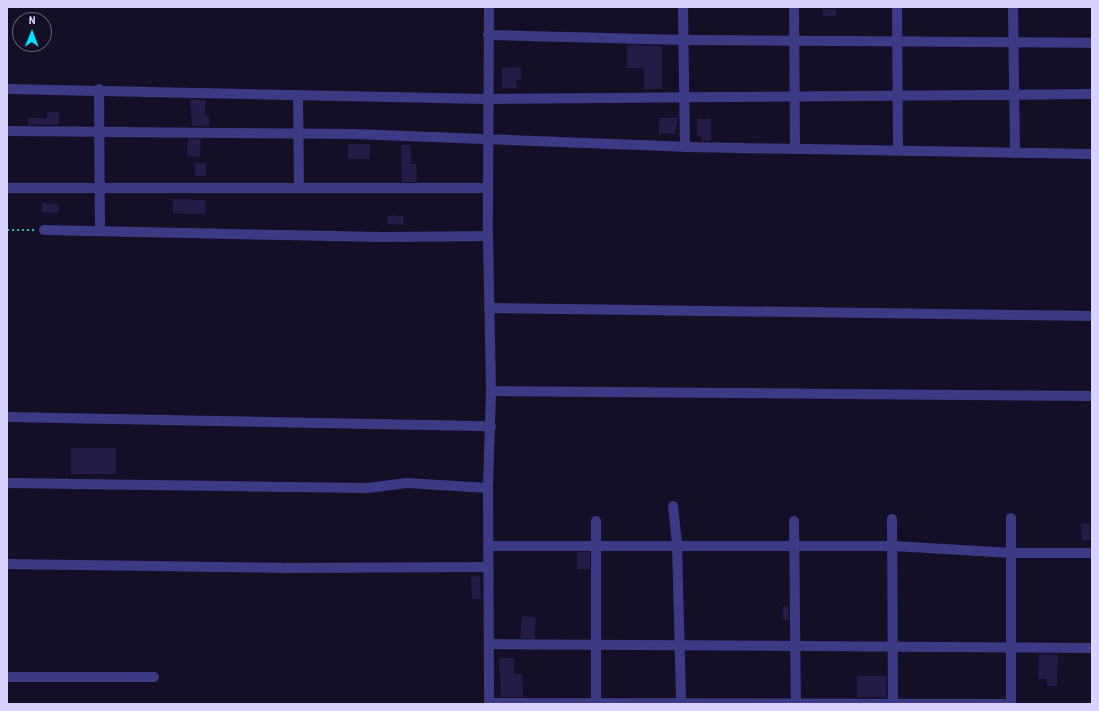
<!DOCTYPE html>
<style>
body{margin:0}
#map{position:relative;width:1099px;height:711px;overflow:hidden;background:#130f26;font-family:"Roboto Condensed",sans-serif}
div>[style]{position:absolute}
.building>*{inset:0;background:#241b47;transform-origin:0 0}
.path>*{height:2px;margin-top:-1px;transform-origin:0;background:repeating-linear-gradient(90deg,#2fb8b0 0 2px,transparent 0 5px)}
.minor>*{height:10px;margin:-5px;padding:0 5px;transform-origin:5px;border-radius:5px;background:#3d3a85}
span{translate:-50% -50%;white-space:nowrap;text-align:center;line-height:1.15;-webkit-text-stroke:3px #130f26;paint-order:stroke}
.frame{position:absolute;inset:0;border:8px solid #d9d4ff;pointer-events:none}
.north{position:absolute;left:12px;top:12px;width:40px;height:40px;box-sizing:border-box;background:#130f26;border:1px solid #625e7d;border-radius:50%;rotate:1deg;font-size:11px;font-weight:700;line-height:16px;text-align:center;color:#d9d4ff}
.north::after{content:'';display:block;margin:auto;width:14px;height:18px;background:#00e5ff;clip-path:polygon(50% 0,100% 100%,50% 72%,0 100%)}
</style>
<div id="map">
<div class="building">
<i style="left:823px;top:9px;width:13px;height:7px"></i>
<i style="clip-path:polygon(627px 45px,662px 46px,662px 89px,644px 89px,644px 68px,627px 68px)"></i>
<i style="clip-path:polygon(521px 67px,521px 80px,516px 80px,517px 88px,502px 88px,502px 68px)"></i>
<i style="clip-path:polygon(190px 99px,206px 100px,205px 115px,209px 115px,210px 126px,192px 126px)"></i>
<i style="clip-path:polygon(47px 112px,59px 112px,59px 125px,28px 125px,28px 118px,47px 118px)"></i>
<i style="clip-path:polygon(659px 118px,678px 118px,675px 134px,659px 133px)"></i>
<i style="clip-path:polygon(697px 119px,711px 119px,711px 141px,701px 141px,701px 136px,697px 136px)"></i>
<i style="left:201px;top:139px;width:18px;height:13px;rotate:93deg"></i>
<i style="left:348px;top:144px;width:22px;height:15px"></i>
<i style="clip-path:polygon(401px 145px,411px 145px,411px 164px,416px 164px,417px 182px,402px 182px)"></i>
<i style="left:195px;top:163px;width:11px;height:13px"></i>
<i style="left:173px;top:199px;width:33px;height:14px;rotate:2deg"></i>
<i style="left:42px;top:203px;width:17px;height:9px;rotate:3deg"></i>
<i style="left:388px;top:215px;width:16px;height:9px;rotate:4deg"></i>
<i style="left:116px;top:448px;width:26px;height:45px;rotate:90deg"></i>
<i style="left:1090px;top:523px;width:17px;height:9px;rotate:87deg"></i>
<i style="left:577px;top:552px;width:13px;height:17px"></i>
<i style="left:480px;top:576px;width:23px;height:9px;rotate:88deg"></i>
<i style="clip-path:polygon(783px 606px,788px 606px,789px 620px,783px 620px)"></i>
<i style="left:522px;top:616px;width:14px;height:22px;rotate:4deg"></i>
<i style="clip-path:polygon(1039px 654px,1058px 655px,1057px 686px,1047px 686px,1047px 679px,1038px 679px)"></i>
<i style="clip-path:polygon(499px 658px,514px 658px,514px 674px,522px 674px,523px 697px,501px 697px)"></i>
<i style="left:857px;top:676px;width:29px;height:21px"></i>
</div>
<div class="path">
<i style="left:7px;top:230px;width:27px"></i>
</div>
<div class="minor">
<i style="left:489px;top:7px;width:229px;rotate:90.3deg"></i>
<i style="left:488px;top:236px;width:155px;rotate:88.9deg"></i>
<i style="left:491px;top:391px;width:97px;rotate:91.8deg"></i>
<i style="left:488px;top:488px;width:216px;rotate:89.7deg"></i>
<i style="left:683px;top:7px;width:140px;rotate:89.2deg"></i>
<i style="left:794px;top:7px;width:142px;rotate:89.6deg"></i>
<i style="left:897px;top:7px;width:143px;rotate:89.6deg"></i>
<i style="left:1013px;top:7px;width:146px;rotate:89.2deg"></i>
<i style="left:488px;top:35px;width:195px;rotate:1.5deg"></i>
<i style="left:683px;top:40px;width:409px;rotate:0.4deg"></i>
<i style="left:7px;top:89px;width:481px;rotate:1.2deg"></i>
<i style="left:488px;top:99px;width:604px;rotate:-0.47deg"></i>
<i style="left:99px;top:89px;width:142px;rotate:89.6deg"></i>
<i style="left:298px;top:95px;width:93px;rotate:89.4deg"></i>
<i style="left:7px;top:131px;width:347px;rotate:0.5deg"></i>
<i style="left:354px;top:134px;width:331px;rotate:2.2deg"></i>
<i style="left:685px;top:147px;width:407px;rotate:1deg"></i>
<i style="left:7px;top:188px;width:481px"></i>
<i style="left:44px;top:230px;width:340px;rotate:1.2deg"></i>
<i style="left:384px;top:237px;width:104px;rotate:-0.6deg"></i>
<i style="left:489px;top:308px;width:603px;rotate:0.76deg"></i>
<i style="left:491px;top:391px;width:601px;rotate:0.48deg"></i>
<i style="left:7px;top:417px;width:484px;rotate:1.1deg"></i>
<i style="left:7px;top:483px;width:360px;rotate:0.8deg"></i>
<i style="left:367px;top:488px;width:40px;rotate:-7.1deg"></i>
<i style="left:407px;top:483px;width:81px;rotate:3.5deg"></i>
<i style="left:673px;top:506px;width:39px;rotate:84deg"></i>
<i style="left:677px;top:545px;width:158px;rotate:88.5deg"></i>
<i style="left:892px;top:519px;width:185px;rotate:89.7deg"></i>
<i style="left:596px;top:521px;width:182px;rotate:90deg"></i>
<i style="left:794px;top:521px;width:183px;rotate:89.4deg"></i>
<i style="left:488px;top:546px;width:406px"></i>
<i style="left:894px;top:546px;width:117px;rotate:3.4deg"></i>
<i style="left:1011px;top:553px;width:81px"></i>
<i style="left:7px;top:564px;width:274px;rotate:0.8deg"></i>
<i style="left:281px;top:568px;width:207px;rotate:-0.3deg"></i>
<i style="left:489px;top:644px;width:603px;rotate:0.38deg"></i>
<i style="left:7px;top:677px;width:147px"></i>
<i style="left:489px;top:703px;width:514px;rotate:0.11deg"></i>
<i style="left:1011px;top:704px;width:186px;rotate:-90deg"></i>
</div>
<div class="frame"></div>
<div class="north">N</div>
</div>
